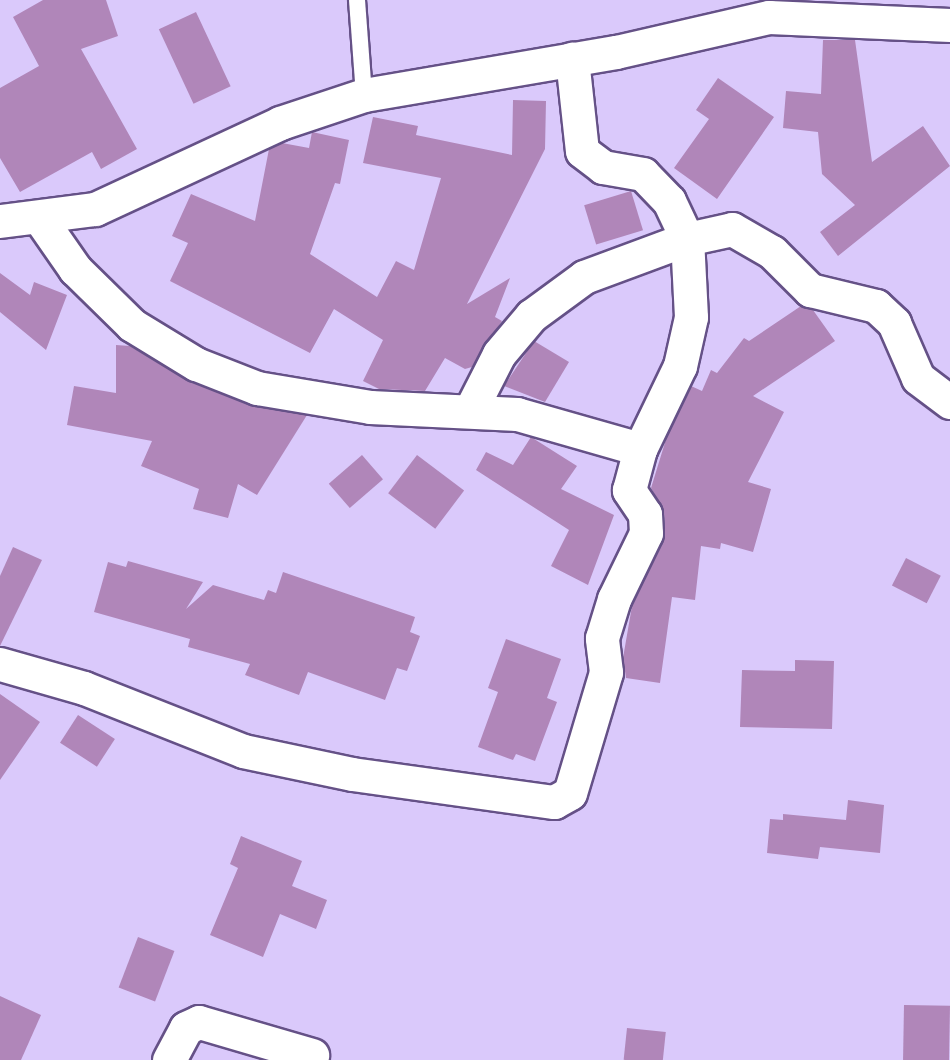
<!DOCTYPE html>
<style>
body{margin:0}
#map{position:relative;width:950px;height:1060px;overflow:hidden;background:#dac9fb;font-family:"Fira Sans Condensed",sans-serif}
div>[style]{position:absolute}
.building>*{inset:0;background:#b086b9;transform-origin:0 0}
.roads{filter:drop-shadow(2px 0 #655187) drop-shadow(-2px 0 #655187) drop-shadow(0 2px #655187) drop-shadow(0 -2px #655187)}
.lane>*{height:16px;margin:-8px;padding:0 8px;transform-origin:8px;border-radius:8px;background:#fff}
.street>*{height:33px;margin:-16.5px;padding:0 16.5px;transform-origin:16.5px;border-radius:16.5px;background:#fff}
span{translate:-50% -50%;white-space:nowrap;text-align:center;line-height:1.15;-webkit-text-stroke:4.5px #dac9fb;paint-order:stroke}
</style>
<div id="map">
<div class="building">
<i style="clip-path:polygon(43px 0,106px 0,118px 36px,81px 49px,137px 149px,101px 169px,92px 152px,20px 192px,0 158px,0 88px,39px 66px,13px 17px)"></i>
<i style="left:196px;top:12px;width:82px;height:41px;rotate:65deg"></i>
<i style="clip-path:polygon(823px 40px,855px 40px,872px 162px,923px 126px,950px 166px,838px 256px,820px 232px,855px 205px,822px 174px,818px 132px,783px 128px,786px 91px,821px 94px)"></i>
<i style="clip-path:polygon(718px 78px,774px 117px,717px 199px,674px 168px,709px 119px,696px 110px)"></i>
<i style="clip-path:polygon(513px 100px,546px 101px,545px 149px,467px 304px,510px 278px,495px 317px,502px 321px,472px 367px,465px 369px,445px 358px,425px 391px,379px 389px,363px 381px,383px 340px,334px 309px,310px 353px,170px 281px,188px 243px,172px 236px,191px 194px,255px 221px,269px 149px,282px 143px,309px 148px,312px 132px,349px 140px,340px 184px,335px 183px,310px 254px,377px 297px,396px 261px,414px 270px,441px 178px,363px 163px,373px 117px,418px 126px,416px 135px,512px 155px)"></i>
<i style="left:631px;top:191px;width:41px;height:49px;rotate:73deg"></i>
<i style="clip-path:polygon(0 273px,30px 295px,34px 282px,67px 295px,46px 350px,0 312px)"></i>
<i style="clip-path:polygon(801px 306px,813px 310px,835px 341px,753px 396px,784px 412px,748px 482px,771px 489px,753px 552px,721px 543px,720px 549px,701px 546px,695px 600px,672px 597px,660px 683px,626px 678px,623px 658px,632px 606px,665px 533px,664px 512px,651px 488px,667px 436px,691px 386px,702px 391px,711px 370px,717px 373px,744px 338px,749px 341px)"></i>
<i style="clip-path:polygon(534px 341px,569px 362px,545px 402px,504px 386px)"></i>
<i style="clip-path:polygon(116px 345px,130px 346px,189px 381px,250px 405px,307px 415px,257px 495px,238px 484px,228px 518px,193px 509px,199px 489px,141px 466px,152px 441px,67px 425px,74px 386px,116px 393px)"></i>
<i style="clip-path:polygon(531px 437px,577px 466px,561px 489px,614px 515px,588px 585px,551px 566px,569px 530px,476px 470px,486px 452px,513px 465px)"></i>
<i style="left:362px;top:455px;width:32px;height:44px;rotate:49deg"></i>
<i style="left:417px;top:455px;width:59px;height:48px;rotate:37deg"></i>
<i style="clip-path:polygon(13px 547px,42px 560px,0 646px,0 576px)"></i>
<i style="left:906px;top:558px;width:39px;height:31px;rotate:27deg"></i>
<i style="clip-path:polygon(128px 561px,203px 582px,186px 609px,213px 585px,264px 600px,268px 590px,276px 593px,283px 572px,415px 617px,410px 632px,420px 636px,407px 671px,397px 668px,385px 700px,308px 672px,299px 695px,245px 675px,250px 664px,188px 647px,190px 639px,94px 612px,108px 562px,126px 567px)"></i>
<i style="clip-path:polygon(506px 639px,561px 659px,547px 698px,557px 702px,535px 761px,516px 754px,513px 760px,478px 747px,498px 692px,488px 688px)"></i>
<i style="clip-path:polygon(795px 660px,834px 661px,832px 729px,740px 727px,742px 670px,795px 671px)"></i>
<i style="clip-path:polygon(0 694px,40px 722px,0 780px)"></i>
<i style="left:78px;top:715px;width:44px;height:33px;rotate:33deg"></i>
<i style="clip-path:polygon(848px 800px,884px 805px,880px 853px,820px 847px,818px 859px,767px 853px,770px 819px,783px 820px,783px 814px,846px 820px)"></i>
<i style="clip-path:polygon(241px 836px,302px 861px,292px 886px,327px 900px,316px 929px,280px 914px,263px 957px,210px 935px,238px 868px,230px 864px)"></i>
<i style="left:138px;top:937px;width:39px;height:54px;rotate:21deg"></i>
<i style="clip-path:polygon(0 996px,41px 1015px,21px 1060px,0 1060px)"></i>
<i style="left:904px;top:1005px;width:46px;height:55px;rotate:1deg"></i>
<i style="left:627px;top:1028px;width:39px;height:32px;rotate:6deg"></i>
</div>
<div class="roads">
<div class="lane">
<i style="left:357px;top:0;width:95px;rotate:85.8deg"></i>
</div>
<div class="street">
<i style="left:41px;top:220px;width:60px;rotate:55.2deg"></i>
<i style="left:75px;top:269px;width:80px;rotate:44.5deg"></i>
<i style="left:132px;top:325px;width:75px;rotate:31.4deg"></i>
<i style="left:196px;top:364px;width:66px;rotate:21.5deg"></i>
<i style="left:257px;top:388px;width:115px;rotate:9.5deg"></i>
<i style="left:370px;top:407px;width:147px;rotate:2.7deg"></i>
<i style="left:517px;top:414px;width:128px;rotate:15.9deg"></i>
<i style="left:0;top:221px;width:96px;rotate:-7.2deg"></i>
<i style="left:95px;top:209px;width:204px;rotate:-24.9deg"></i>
<i style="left:280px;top:123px;width:89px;rotate:-18.4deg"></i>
<i style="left:364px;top:95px;width:256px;rotate:-9.7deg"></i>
<i style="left:616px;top:52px;width:157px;rotate:-12.9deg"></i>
<i style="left:769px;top:17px;width:181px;rotate:2.5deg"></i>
<i style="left:470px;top:411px;width:64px;rotate:-63deg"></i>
<i style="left:499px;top:354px;width:50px;rotate:-49.9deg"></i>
<i style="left:531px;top:316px;width:66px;rotate:-36.3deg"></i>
<i style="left:584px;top:277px;width:110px;rotate:-20.3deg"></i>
<i style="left:687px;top:239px;width:46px;rotate:-12.5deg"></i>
<i style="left:732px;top:229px;width:46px;rotate:29.9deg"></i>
<i style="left:772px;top:252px;width:54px;rotate:45deg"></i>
<i style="left:810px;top:290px;width:68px;rotate:13.6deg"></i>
<i style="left:876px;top:306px;width:25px;rotate:43deg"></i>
<i style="left:894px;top:323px;width:60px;rotate:66.4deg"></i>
<i style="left:918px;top:378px;width:40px;rotate:37deg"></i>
<i style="left:0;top:664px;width:87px;rotate:15.9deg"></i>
<i style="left:84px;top:688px;width:171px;rotate:21.6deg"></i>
<i style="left:243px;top:751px;width:111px;rotate:11.9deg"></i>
<i style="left:352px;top:774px;width:204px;rotate:7.9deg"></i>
<i style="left:554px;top:802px;width:18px;rotate:-29deg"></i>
<i style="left:570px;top:793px;width:126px;rotate:-73.4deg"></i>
<i style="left:606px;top:672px;width:34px;rotate:-97deg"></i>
<i style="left:602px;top:638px;width:41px;rotate:-72.9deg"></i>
<i style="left:614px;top:599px;width:73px;rotate:-64.1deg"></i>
<i style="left:646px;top:533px;width:19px;rotate:-93deg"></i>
<i style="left:645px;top:514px;width:29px;rotate:-124deg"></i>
<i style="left:629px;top:490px;width:42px;rotate:-75deg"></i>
<i style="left:640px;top:449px;width:92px;rotate:-64.3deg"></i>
<i style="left:680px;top:366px;width:50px;rotate:-77.3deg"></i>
<i style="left:691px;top:317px;width:78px;rotate:-92.9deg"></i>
<i style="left:687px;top:239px;width:42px;rotate:-115.3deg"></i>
<i style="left:669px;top:201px;width:37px;rotate:-134deg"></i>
<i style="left:643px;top:174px;width:41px;rotate:-170.1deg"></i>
<i style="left:603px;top:167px;width:26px;rotate:-143deg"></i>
<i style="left:582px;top:151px;width:93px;rotate:-96.2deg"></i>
<i style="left:169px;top:1060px;width:36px;rotate:-62deg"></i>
<i style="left:186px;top:1028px;width:14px;rotate:-25deg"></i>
<i style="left:199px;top:1022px;width:118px;rotate:16.3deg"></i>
</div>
</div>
</div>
